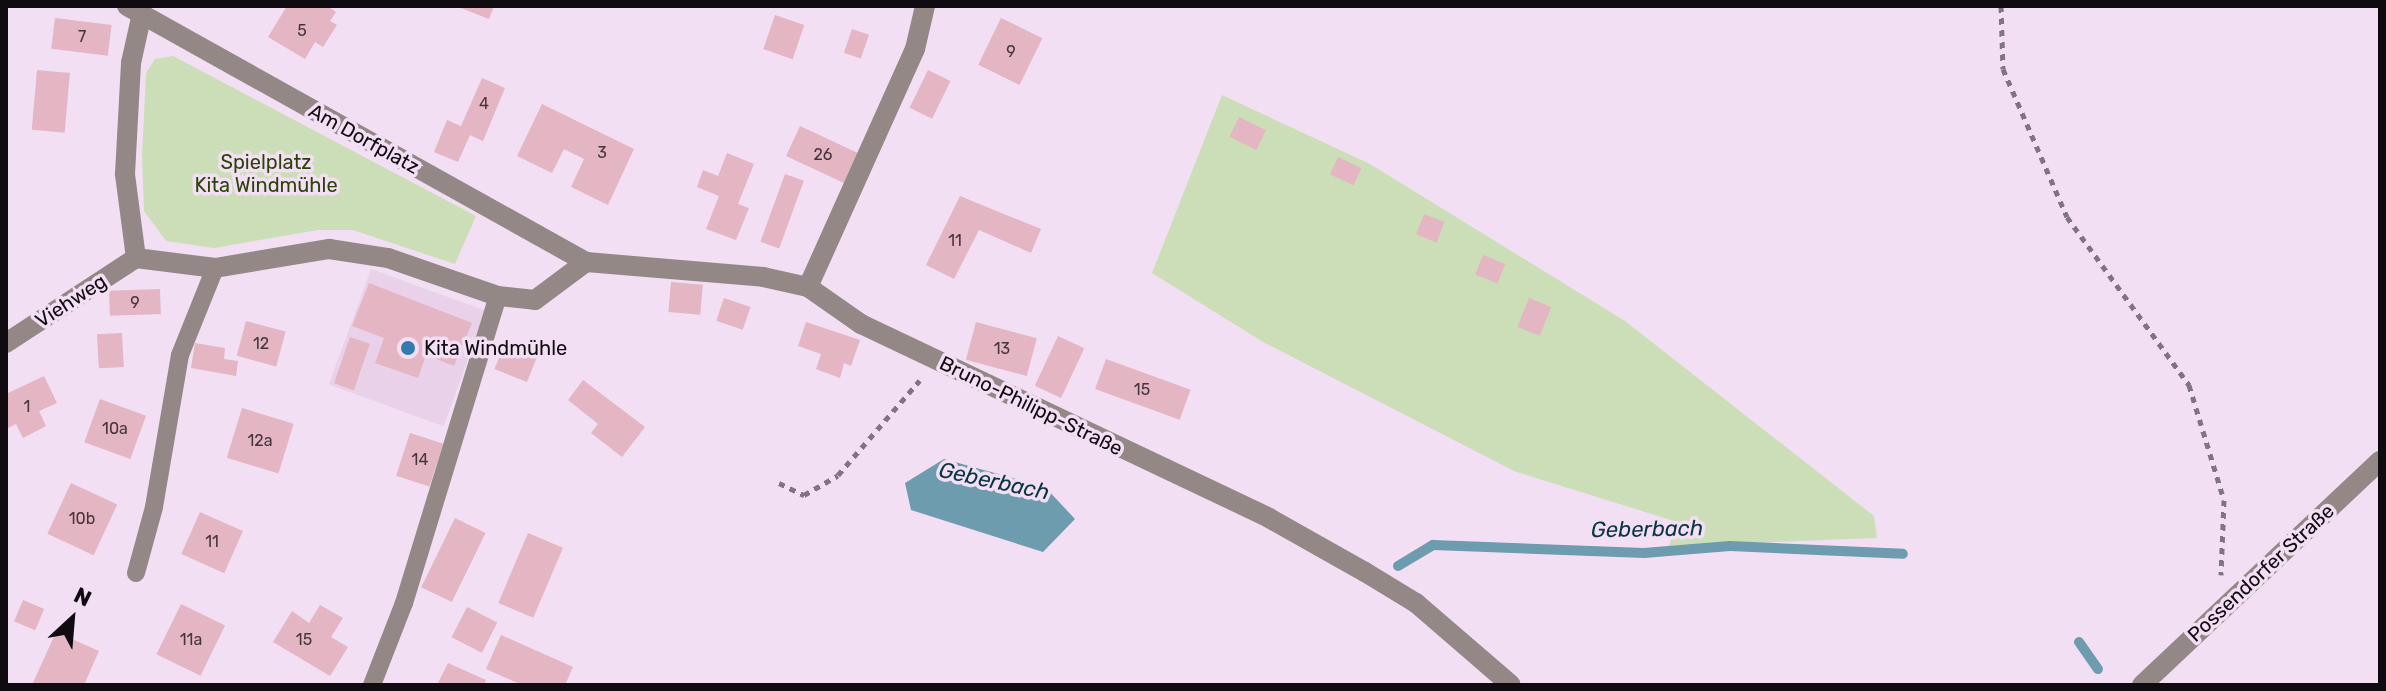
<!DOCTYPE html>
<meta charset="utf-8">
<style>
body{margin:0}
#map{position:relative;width:2386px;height:691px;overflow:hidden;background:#f2dff3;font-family:Rubik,sans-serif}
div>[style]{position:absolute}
.built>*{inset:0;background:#e9d1ea;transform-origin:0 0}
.green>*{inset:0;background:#ccdeb8}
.water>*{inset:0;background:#6e9caf}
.stream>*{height:10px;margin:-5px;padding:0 5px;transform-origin:5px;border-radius:5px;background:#6e9caf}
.building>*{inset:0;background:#e4b5c2;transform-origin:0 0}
.path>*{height:5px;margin-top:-2.5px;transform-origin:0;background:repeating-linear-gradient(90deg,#817482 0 6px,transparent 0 12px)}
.lane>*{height:18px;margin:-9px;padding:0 9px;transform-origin:9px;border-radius:9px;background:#948887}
.street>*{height:20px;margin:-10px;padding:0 10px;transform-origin:10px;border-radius:10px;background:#948887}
.dots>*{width:22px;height:22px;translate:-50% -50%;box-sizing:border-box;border:4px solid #f2dff3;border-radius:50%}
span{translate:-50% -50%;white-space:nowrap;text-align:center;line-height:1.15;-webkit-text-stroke:7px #f2dff3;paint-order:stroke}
.number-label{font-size:16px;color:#45353d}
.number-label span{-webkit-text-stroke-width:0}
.street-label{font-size:20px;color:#100a11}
.park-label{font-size:20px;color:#2c4307}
.poi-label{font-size:20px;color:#100a11}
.left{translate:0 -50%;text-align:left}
.water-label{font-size:22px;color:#083443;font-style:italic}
.frame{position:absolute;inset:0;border:8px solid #100a11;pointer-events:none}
.north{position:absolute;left:32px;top:579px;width:80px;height:80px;-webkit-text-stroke:6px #f2dff3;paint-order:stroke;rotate:26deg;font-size:22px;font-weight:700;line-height:32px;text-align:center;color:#100a11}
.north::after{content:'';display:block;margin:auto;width:28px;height:36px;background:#100a11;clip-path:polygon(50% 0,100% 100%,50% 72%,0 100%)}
</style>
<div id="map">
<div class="built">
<i style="left:371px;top:269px;width:122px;height:123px;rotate:20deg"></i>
</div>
<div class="green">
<i style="clip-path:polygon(173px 56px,476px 216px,455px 264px,353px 230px,318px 230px,214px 248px,166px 241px,144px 211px,142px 156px,146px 73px,155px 59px)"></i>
<i style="clip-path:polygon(1222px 95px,1370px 164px,1625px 321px,1874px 516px,1877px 538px,1669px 546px,1677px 522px,1514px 471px,1263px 342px,1152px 273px)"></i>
</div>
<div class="water">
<i style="clip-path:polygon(944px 459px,1045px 487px,1075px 519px,1043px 552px,911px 510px,905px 483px)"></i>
</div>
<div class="stream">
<i style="left:1398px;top:566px;width:41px;rotate:-31deg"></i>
<i style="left:1433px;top:545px;width:211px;rotate:2.2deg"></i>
<i style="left:1644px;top:553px;width:86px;rotate:-4.7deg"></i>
<i style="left:1730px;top:546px;width:173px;rotate:2.6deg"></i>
<i style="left:2079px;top:642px;width:33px;rotate:55deg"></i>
</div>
<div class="building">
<i style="clip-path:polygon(287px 6px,327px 6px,336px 12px,330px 21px,337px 25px,323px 47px,315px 42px,305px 59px,268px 37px)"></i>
<i style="clip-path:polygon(456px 6px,494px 6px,489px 19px)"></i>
<i style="left:775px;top:15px;width:31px;height:36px;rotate:19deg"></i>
<i style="left:55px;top:18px;width:57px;height:31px;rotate:7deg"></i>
<i style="left:1001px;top:18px;width:46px;height:52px;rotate:26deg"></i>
<i style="left:852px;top:29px;width:18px;height:25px;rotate:19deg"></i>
<i style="left:37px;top:70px;width:33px;height:60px;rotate:5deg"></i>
<i style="left:928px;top:70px;width:25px;height:42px;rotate:26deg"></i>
<i style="clip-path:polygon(482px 78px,505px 88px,483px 141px,470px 135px,458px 162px,434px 152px,447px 120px,461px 126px)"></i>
<i style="clip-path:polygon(542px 104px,634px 149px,608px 205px,571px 187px,584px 159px,564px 149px,552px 173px,517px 156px)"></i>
<i style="left:1239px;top:117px;width:30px;height:22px;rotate:26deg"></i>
<i style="left:800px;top:126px;width:65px;height:33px;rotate:25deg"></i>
<i style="clip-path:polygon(727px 153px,754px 164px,738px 204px,749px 208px,736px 240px,706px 229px,719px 196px,697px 187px,703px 170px,718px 176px)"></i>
<i style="left:1338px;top:157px;width:26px;height:19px;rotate:25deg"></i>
<i style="left:785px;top:174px;width:20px;height:72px;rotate:20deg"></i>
<i style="clip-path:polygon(960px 196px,1041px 229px,1031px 253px,979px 230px,954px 279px,926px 265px)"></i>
<i style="left:1424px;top:214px;width:22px;height:22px;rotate:21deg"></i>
<i style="left:1483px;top:255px;width:24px;height:21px;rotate:22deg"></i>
<i style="left:671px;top:282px;width:32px;height:30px;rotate:5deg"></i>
<i style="clip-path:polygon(369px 283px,472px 323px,454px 366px,426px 355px,418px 378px,375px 363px,384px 338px,352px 326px)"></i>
<i style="left:160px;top:289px;width:25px;height:51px;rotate:88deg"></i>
<i style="left:724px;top:298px;width:28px;height:24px;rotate:19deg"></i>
<i style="left:1529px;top:298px;width:24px;height:31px;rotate:22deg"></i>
<i style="left:246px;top:321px;width:41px;height:36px;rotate:15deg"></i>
<i style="clip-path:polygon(806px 322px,860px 340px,851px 366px,844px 363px,840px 378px,816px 369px,821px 354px,798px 346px)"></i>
<i style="left:976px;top:322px;width:63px;height:39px;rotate:15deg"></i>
<i style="left:122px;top:333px;width:34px;height:25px;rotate:87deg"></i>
<i style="left:1058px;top:336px;width:29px;height:55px;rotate:25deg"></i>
<i style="left:350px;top:337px;width:21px;height:49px;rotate:19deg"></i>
<i style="clip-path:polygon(195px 343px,225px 348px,224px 359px,238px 361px,236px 376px,191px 368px)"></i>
<i style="left:505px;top:343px;width:35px;height:28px;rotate:22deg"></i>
<i style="left:1106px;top:359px;width:90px;height:32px;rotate:20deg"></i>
<i style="clip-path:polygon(44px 376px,57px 403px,39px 411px,46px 426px,23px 438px,16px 424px,6px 429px,6px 394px)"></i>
<i style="clip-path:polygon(583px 380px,645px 427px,622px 457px,591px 433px,598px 424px,568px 400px)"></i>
<i style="left:100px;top:399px;width:49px;height:46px;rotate:20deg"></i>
<i style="left:242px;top:408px;width:54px;height:52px;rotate:17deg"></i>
<i style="left:410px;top:433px;width:35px;height:45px;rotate:18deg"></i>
<i style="left:71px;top:483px;width:51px;height:56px;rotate:25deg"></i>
<i style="left:200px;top:512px;width:47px;height:46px;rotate:24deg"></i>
<i style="left:455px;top:518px;width:34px;height:77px;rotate:26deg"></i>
<i style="left:528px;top:533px;width:38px;height:76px;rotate:23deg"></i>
<i style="left:23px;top:600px;width:23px;height:23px;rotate:23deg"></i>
<i style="left:181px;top:604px;width:49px;height:56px;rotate:26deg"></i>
<i style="clip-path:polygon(320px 605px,343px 618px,331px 637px,348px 647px,330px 676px,273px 642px,292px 611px,309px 623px)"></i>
<i style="left:467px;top:607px;width:34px;height:34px;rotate:27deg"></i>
<i style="clip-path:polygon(56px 632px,99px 651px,84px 685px,32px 685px)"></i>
<i style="clip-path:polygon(501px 635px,573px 667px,565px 685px,522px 685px,486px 669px)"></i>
<i style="clip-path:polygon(448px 663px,486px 680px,484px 685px,437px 685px)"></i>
</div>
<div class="path">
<i style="left:2001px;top:6px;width:63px;rotate:88.2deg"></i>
<i style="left:2003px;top:69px;width:161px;rotate:66.6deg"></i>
<i style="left:2067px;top:217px;width:208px;rotate:54deg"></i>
<i style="left:2189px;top:385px;width:120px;rotate:73.1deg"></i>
<i style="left:2224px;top:500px;width:75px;rotate:92.3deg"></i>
<i style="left:779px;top:483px;width:28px;rotate:26deg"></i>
<i style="left:804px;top:495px;width:39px;rotate:-30deg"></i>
<i style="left:838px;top:475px;width:125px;rotate:-49.2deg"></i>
</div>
<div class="lane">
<i style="left:136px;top:573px;width:68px;rotate:-74.7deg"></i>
<i style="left:154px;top:507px;width:154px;rotate:-80.3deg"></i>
<i style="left:180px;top:355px;width:94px;rotate:-68.1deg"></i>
<i style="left:372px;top:685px;width:88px;rotate:-68.7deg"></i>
<i style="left:404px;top:603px;width:321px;rotate:-73deg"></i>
</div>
<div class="street">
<i style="left:127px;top:6px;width:526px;rotate:29.15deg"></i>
<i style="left:586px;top:262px;width:178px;rotate:4.8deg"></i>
<i style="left:763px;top:277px;width:46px;rotate:12.5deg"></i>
<i style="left:808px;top:287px;width:65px;rotate:34.9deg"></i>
<i style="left:861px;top:324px;width:452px;rotate:25.4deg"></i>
<i style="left:1269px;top:518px;width:110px;rotate:29.4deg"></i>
<i style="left:1365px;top:572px;width:60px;rotate:31.3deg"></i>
<i style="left:1416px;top:603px;width:125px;rotate:40.8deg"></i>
<i style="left:136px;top:258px;width:80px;rotate:7.2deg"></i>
<i style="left:215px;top:268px;width:116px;rotate:-9.5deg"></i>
<i style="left:329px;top:249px;width:60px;rotate:8.7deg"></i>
<i style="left:388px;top:258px;width:116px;rotate:19.1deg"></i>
<i style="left:498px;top:296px;width:37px;rotate:6deg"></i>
<i style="left:535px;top:300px;width:64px;rotate:-36.7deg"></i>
<i style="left:136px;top:258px;width:85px;rotate:-97.5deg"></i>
<i style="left:125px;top:174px;width:111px;rotate:-86.9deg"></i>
<i style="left:131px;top:63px;width:46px;rotate:-77.5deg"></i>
<i style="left:808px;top:287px;width:261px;rotate:-65.8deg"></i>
<i style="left:915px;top:49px;width:44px;rotate:-76.9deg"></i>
<i style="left:6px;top:343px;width:155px;rotate:-33.2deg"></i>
<i style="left:2142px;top:685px;width:327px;rotate:-43.3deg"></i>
</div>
<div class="dots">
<i style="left:408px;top:348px;background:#317bae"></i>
</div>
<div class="number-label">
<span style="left:302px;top:31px">5</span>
<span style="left:82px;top:37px">7</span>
<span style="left:1011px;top:52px">9</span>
<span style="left:484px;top:104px">4</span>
<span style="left:602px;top:153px">3</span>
<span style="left:823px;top:155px">26</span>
<span style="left:955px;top:241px">11</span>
<span style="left:135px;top:303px">9</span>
<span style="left:261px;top:344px">12</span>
<span style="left:1002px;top:349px">13</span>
<span style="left:1142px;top:390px">15</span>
<span style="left:27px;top:407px">1</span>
<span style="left:115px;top:429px">10a</span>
<span style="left:260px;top:441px">12a</span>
<span style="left:420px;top:460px">14</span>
<span style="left:82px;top:519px">10b</span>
<span style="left:212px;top:542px">11</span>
<span style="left:191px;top:640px">11a</span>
<span style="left:304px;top:640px">15</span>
</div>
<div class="street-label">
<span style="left:364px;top:139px;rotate:29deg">Am Dorfplatz</span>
<span style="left:71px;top:301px;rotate:-33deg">Viehweg</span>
<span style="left:1031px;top:406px;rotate:26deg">Bruno-Philipp-Straße</span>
<span style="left:2261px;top:573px;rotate:-43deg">Possendorfer Straße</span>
</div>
<div class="park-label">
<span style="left:266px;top:174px">Spielplatz<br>Kita Windmühle</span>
</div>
<div class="poi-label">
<span class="left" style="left:424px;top:348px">Kita Windmühle</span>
</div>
<div class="water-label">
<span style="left:994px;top:481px;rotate:12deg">Geberbach</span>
<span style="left:1647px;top:529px;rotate:-1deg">Geberbach</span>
</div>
<div class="frame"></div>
<div class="north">N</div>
</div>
